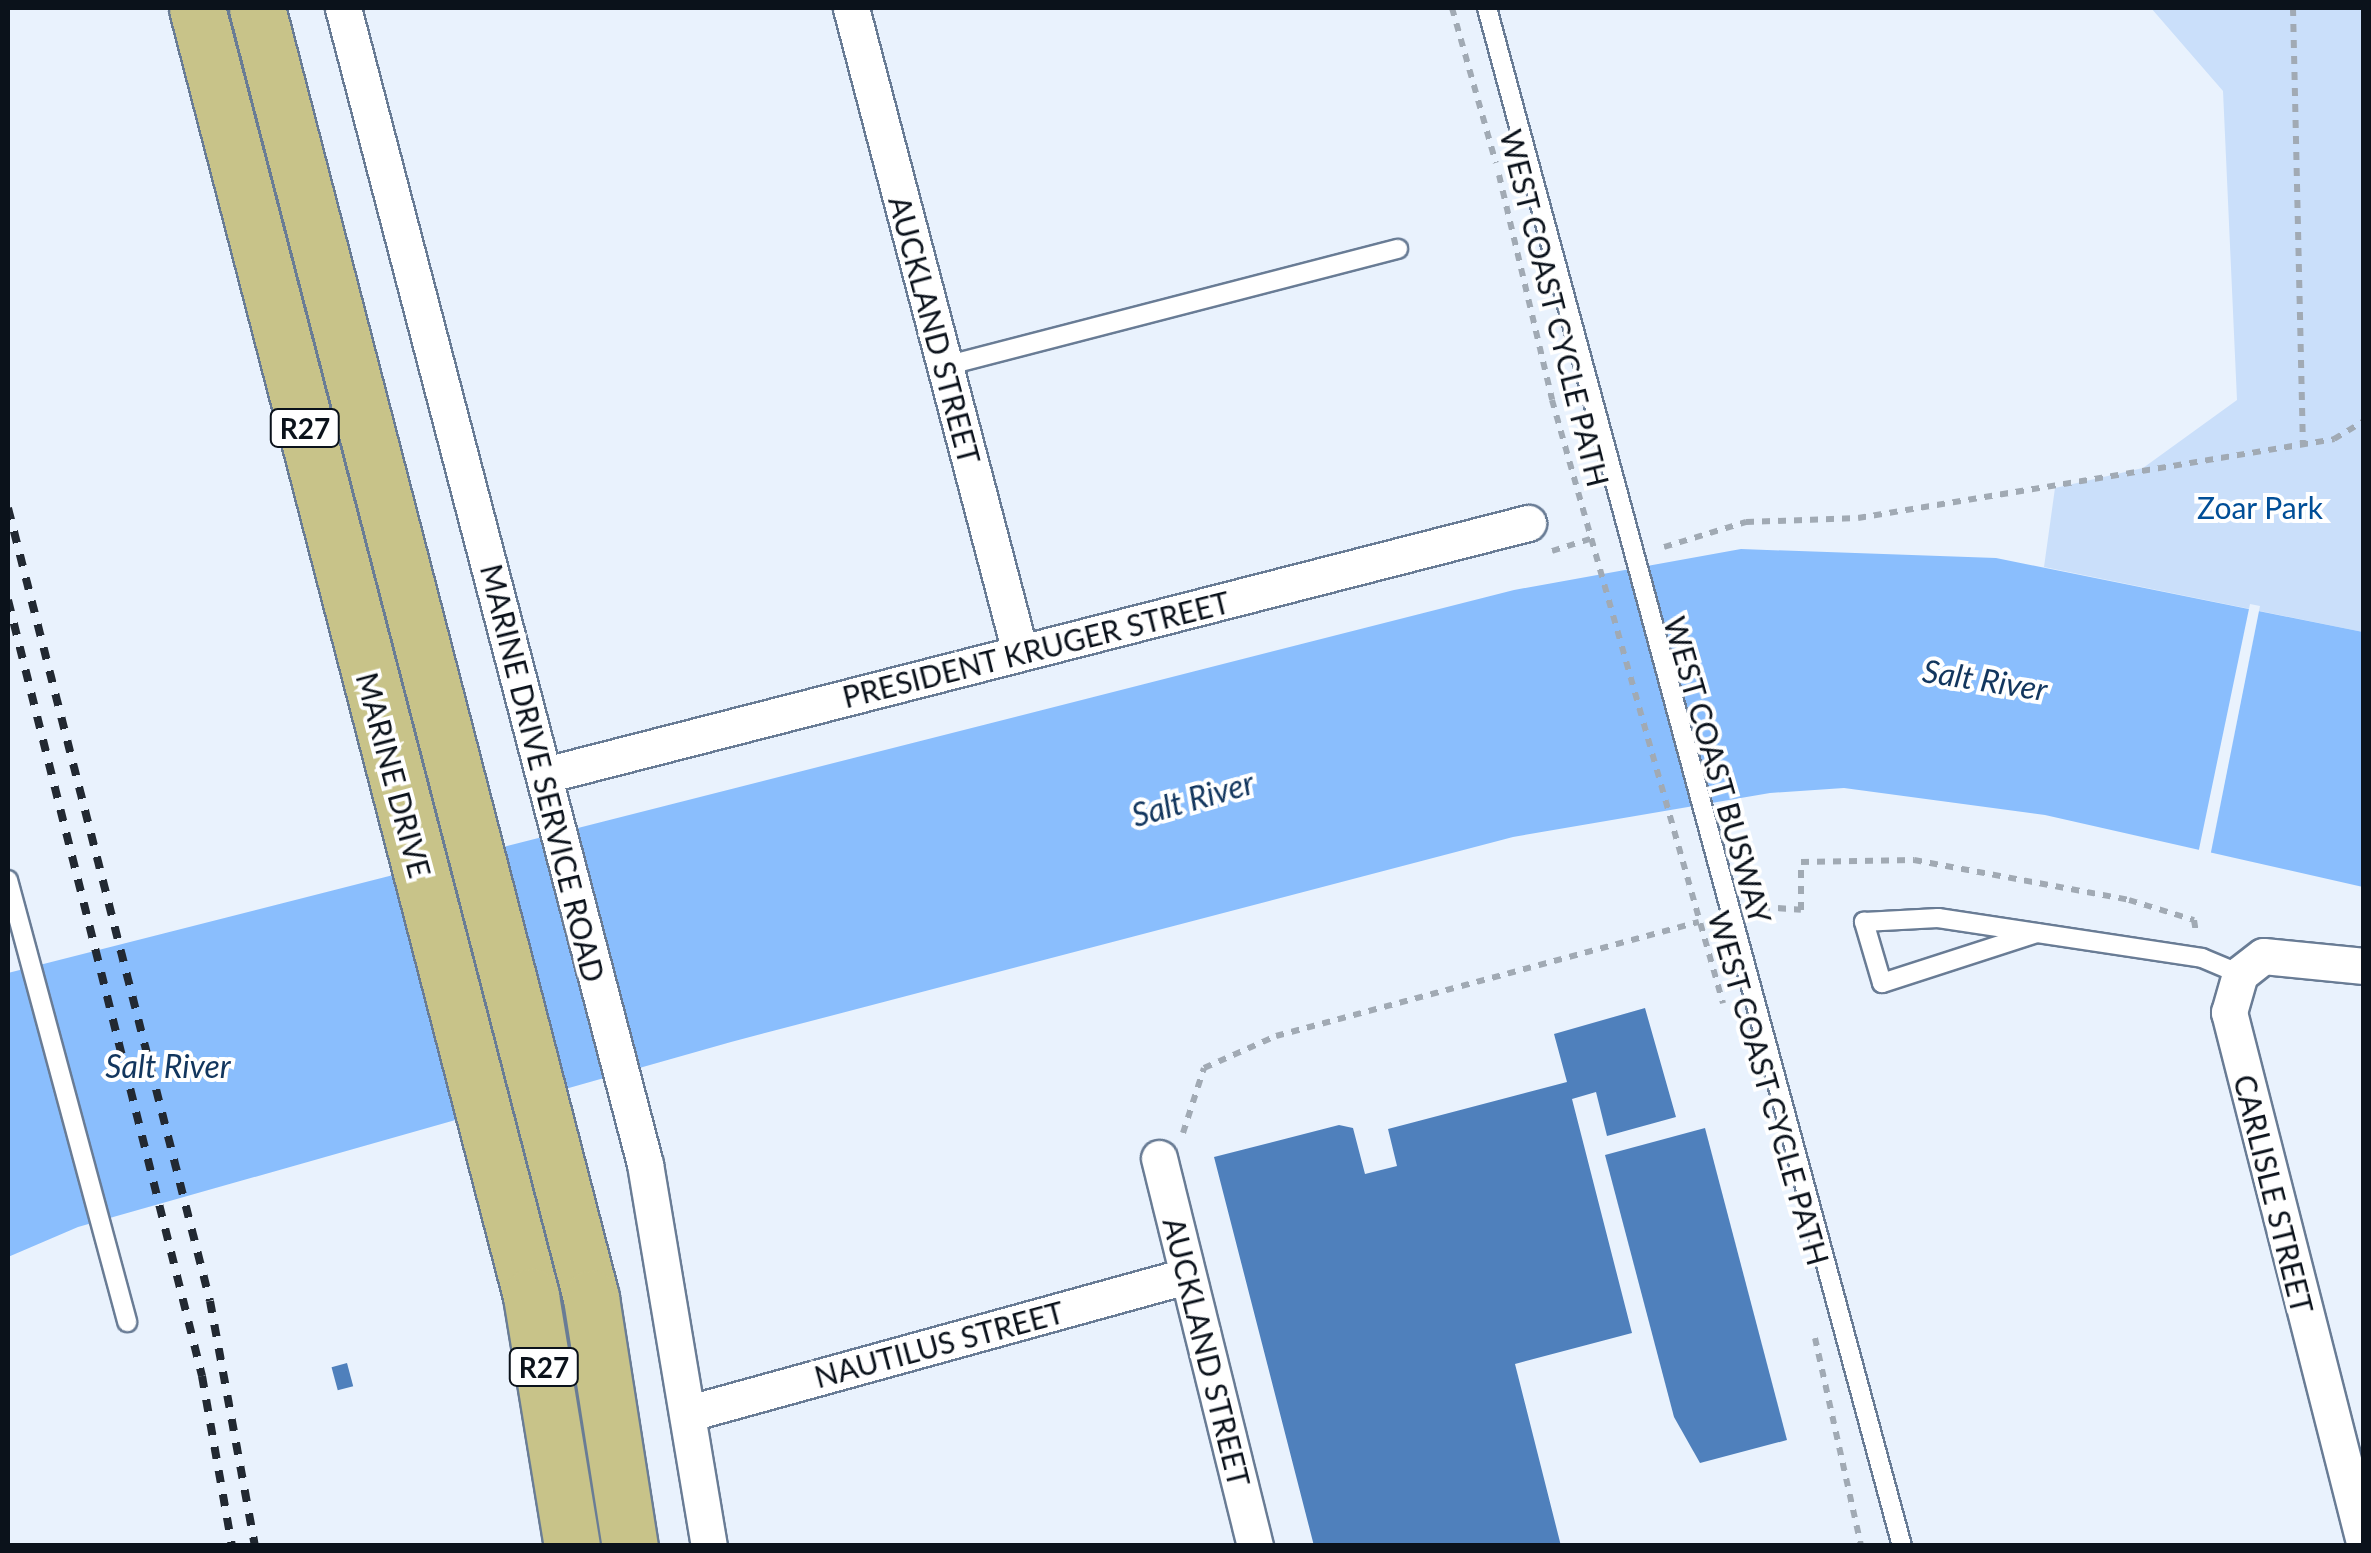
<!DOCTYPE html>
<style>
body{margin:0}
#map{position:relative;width:2371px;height:1553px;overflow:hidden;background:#e9f2fd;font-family:Lato,sans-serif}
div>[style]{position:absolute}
.green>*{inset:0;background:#cadffa}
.water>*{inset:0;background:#8abefd}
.pier>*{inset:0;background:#e9f2fd}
.building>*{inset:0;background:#4f80bc;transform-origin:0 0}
.path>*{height:6px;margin-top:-3px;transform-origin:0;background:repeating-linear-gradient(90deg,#a1aab4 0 8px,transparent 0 16px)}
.roads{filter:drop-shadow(2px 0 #697c95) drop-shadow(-2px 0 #697c95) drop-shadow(0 2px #697c95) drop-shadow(0 -2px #697c95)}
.lane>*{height:18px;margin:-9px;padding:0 9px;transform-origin:9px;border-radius:9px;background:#fff}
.street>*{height:35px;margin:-17.5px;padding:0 17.5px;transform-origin:17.5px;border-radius:17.5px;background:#fff}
.primary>*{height:55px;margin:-27.5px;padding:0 27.5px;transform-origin:27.5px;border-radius:27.5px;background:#c8c389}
.rail>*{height:8px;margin-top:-4px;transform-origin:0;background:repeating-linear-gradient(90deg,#222932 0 12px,transparent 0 24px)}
span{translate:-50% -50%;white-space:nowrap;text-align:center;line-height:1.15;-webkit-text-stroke:8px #fff;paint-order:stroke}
.shield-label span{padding:2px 8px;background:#fff;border:2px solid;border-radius:8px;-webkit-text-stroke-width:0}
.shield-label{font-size:28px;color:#0b121b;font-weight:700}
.street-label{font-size:30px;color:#0b121b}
.park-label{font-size:30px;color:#004e97}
.water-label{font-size:32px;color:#12365e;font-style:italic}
.frame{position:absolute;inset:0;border:10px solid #0b121b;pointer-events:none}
</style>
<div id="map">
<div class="green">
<i style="clip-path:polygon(2151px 8px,2363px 8px,2363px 632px,2044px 567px,2055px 488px,2143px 468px,2237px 400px,2223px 91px)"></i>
</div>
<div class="water">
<i style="clip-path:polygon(1741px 549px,1996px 558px,2363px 632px,2363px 887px,2045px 815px,1844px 788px,1770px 793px,1513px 837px,731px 1042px,78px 1227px,8px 1257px,8px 973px,1514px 590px)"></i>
</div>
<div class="pier">
<i style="clip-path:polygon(2250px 604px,2260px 606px,2210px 857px,2198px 854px)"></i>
</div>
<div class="building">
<i style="clip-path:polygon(1645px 1008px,1676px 1117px,1607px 1136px,1596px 1092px,1572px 1099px,1632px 1333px,1515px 1364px,1561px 1546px,1314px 1546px,1214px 1157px,1339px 1125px,1353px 1128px,1365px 1174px,1397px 1166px,1388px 1129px,1567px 1082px,1554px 1034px)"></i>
<i style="clip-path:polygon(1705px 1128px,1787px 1440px,1700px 1463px,1674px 1417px,1605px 1155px)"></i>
<i style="left:347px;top:1363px;width:24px;height:16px;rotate:75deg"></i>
</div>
<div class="path">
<i style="left:1452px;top:8px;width:161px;rotate:74.2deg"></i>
<i style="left:2293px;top:8px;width:437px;rotate:88.7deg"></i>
<i style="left:1499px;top:175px;width:231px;rotate:76.7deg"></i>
<i style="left:1552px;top:400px;width:627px;rotate:74.17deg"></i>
<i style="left:1664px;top:547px;width:86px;rotate:-17deg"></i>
<i style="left:1746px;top:522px;width:112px;rotate:-2deg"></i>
<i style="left:1858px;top:518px;width:483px;rotate:-9.4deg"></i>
<i style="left:2334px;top:439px;width:35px;rotate:-31deg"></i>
<i style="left:1552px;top:551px;width:43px;rotate:-17.6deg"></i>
<i style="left:1762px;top:907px;width:39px;rotate:4deg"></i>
<i style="left:1801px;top:910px;width:48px;rotate:-90deg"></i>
<i style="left:1801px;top:862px;width:113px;rotate:-1deg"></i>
<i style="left:1914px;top:860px;width:219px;rotate:10.5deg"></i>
<i style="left:2129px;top:900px;width:68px;rotate:17.1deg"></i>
<i style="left:2194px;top:920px;width:12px;rotate:81deg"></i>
<i style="left:1183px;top:1133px;width:68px;rotate:-72.1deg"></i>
<i style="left:1204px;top:1068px;width:79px;rotate:-24deg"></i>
<i style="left:1276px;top:1036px;width:438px;rotate:-15.1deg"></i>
<i style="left:1815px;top:1338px;width:213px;rotate:77.5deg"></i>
</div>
<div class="roads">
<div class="lane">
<i style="left:1487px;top:8px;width:1593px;rotate:74.9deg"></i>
<i style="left:945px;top:366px;width:468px;rotate:-14.5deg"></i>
<i style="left:8px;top:880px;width:458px;rotate:74.9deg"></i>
<i style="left:2037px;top:933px;width:163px;rotate:162.1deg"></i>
<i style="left:1882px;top:983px;width:64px;rotate:-106.4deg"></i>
<i style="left:1864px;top:922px;width:74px;rotate:-3.1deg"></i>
<i style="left:1938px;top:918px;width:267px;rotate:8.6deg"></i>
<i style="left:2202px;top:958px;width:41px;rotate:22.8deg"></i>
</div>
<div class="street">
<i style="left:343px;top:8px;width:1195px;rotate:75.36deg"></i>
<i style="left:645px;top:1164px;width:387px;rotate:80.5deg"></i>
<i style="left:851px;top:8px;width:666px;rotate:75.3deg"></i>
<i style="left:545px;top:775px;width:1015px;rotate:-14.38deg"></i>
<i style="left:2364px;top:966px;width:101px;rotate:-174.3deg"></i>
<i style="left:2263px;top:956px;width:29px;rotate:142deg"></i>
<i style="left:2240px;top:974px;width:40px;rotate:106deg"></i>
<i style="left:2229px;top:1012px;width:547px;rotate:75.71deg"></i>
<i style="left:1159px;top:1158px;width:400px;rotate:76.1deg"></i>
<i style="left:693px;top:1412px;width:511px;rotate:-15.42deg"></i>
</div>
<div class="primary">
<i style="left:197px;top:8px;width:1331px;rotate:75.46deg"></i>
<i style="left:531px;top:1296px;width:253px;rotate:80.7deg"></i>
<i style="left:257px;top:8px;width:1333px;rotate:75.48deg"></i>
<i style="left:591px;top:1298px;width:251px;rotate:81.1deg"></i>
</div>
</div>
<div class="rail">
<i style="left:8px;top:508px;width:818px;rotate:75.71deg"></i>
<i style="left:210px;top:1301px;width:249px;rotate:79.6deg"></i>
<i style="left:8px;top:600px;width:800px;rotate:75.96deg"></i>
<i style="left:202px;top:1376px;width:173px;rotate:80deg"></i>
</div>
<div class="shield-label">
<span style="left:305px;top:428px">R27</span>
<span style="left:544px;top:1367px">R27</span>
</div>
<div class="street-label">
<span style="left:1555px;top:308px;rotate:76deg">WEST COAST CYCLE PATH</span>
<span style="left:935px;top:330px;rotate:75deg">AUCKLAND STREET</span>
<span style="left:1036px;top:649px;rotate:-14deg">PRESIDENT KRUGER STREET</span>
<span style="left:1718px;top:770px;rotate:74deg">WEST COAST BUSWAY</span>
<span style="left:543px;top:773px;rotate:76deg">MARINE DRIVE SERVICE ROAD</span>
<span style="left:394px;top:775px;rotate:75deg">MARINE DRIVE</span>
<span style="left:1769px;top:1088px;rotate:74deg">WEST COAST CYCLE PATH</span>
<span style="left:2274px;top:1194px;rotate:76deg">CARLISLE STREET</span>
<span style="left:939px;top:1344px;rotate:-15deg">NAUTILUS STREET</span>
<span style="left:1207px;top:1352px;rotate:76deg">AUCKLAND STREET</span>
</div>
<div class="park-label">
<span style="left:2260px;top:507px">Zoar Park</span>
</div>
<div class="water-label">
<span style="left:1985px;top:680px;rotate:9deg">Salt River</span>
<span style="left:1193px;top:799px;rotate:-16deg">Salt River</span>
<span style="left:168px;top:1066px">Salt River</span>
</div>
<div class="frame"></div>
</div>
